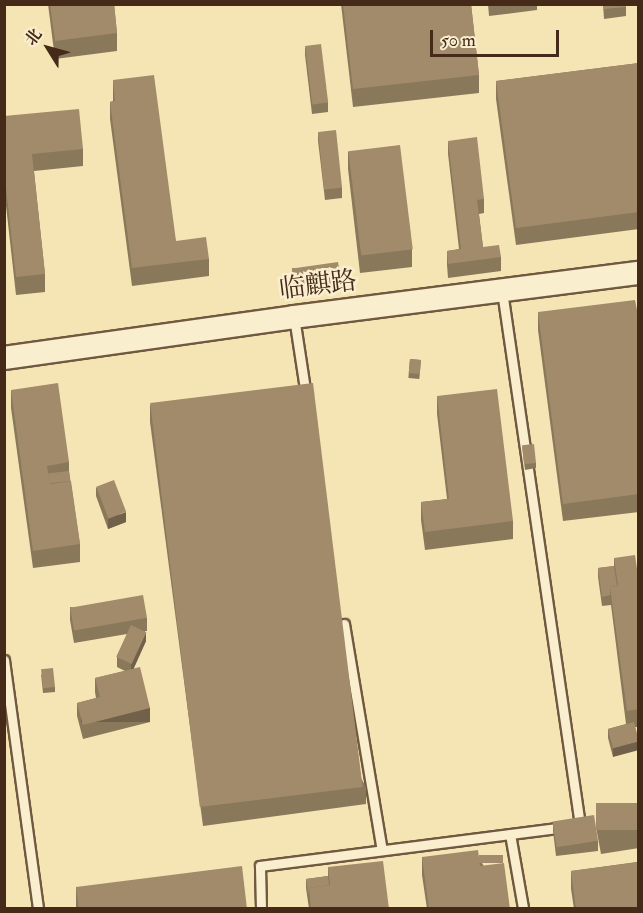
<!DOCTYPE html>
<meta charset="utf-8">
<style>
body{margin:0}
#map{position:relative;width:643px;height:913px;overflow:hidden;background:#f6e5b4;font-family:"IM FELL Double Pica","Noto Serif SC",serif}
div>[style]{position:absolute}
.roads{filter:drop-shadow(2px 0 #715940) drop-shadow(-2px 0 #715940) drop-shadow(0 2px #715940) drop-shadow(0 -2px #715940)}
.service>*{height:9px;margin:-4.5px;padding:0 4.5px;transform-origin:4.5px;border-radius:4.5px;background:#f9eece}
.tertiary>*{height:22px;margin:-11px;padding:0 11px;transform-origin:11px;border-radius:11px;background:#f9eece}
.wall>*{inset:0;background:#8a785b;transform-origin:0 0}
.shaded-wall>*{inset:0;background:#71614a;transform-origin:0 0}
.building>*{inset:0;background:#a18b6a;transform-origin:0 0}
span{translate:-50% -50%;white-space:nowrap;text-align:center;line-height:1.15;-webkit-text-stroke:5px #f9eece;paint-order:stroke}
.street-label{font-size:26px;color:#452a19}
.frame{position:absolute;inset:0;border:6px solid #452a19;pointer-events:none}
.north{position:absolute;left:18px;top:18px;width:60px;height:60px;-webkit-text-stroke:4px #f9eece;paint-order:stroke;rotate:307deg;font-size:16px;font-weight:700;line-height:24px;text-align:center;color:#452a19}
.north::after{content:'';display:block;margin:auto;width:21px;height:27px;background:#452a19;clip-path:polygon(50% 0,100% 100%,50% 72%,0 100%)}
.scale{position:absolute;left:430px;top:30px;width:129px;height:27px;box-sizing:border-box;border:3px solid #452a19;border-top:0;padding-left:8px;font-size:18px;line-height:21px;white-space:nowrap;color:#452a19;-webkit-text-stroke:4px #f9eece;paint-order:stroke}
</style>
<div id="map">
<div class="roads">
<div class="service">
<i style="left:502px;top:291px;width:540px;rotate:81.69deg"></i>
<i style="left:294px;top:317px;width:79px;rotate:81.3deg"></i>
<i style="left:344px;top:624px;width:229px;rotate:80.5deg"></i>
<i style="left:4px;top:660px;width:250px;rotate:82.2deg"></i>
<i style="left:510px;top:834px;width:75px;rotate:80deg"></i>
<i style="left:261px;top:908px;width:42px;rotate:-91.4deg"></i>
<i style="left:260px;top:866px;width:307px;rotate:-7.3deg"></i>
</div>
<div class="tertiary">
<i style="left:4px;top:358px;width:293px;rotate:-8deg"></i>
<i style="left:294px;top:317px;width:347px;rotate:-7.3deg"></i>
</div>
</div>
<div class="wall">
<i style="clip-path:polygon(48px 4px,114px 4px,117px 33px,117px 51px,55px 59px)"></i>
<i style="clip-path:polygon(341px 4px,471px 4px,479px 75px,479px 93px,353px 107px)"></i>
<i style="clip-path:polygon(488px 4px,537px 4px,537px 10px,489px 16px)"></i>
<i style="clip-path:polygon(603px 4px,626px 4px,626px 16px,604px 19px)"></i>
<i style="clip-path:polygon(305px 46px,328px 103px,328px 112px,312px 114px,305px 55px)"></i>
<i style="clip-path:polygon(639px 63px,639px 229px,516px 245px,496px 99px,496px 81px)"></i>
<i style="clip-path:polygon(113px 80px,176px 241px,209px 259px,209px 276px,132px 286px,110px 119px,110px 102px,113px 101px)"></i>
<i style="clip-path:polygon(4px 116px,83px 149px,83px 166px,34px 171px,45px 274px,45px 292px,16px 295px,4px 188px)"></i>
<i style="clip-path:polygon(318px 132px,342px 188px,342px 198px,325px 200px,318px 141px)"></i>
<i style="clip-path:polygon(448px 141px,484px 199px,484px 213px,479px 214px,483px 247px,501px 257px,501px 271px,448px 278px,447px 265px,447px 251px,459px 249px,448px 154px)"></i>
<i style="clip-path:polygon(348px 151px,412px 249px,412px 267px,360px 273px,348px 169px)"></i>
<i style="clip-path:polygon(292px 268px,340px 277px,340px 286px,294px 293px)"></i>
<i style="clip-path:polygon(538px 312px,639px 312px,639px 512px,563px 521px,538px 330px)"></i>
<i style="left:410px;top:359px;width:11px;height:19px;rotate:5deg"></i>
<i style="clip-path:polygon(11px 390px,69px 462px,69px 471px,80px 544px,80px 562px,33px 568px,11px 408px)"></i>
<i style="clip-path:polygon(437px 396px,513px 521px,513px 539px,425px 550px,421px 520px,421px 502px,447px 499px,437px 414px)"></i>
<i style="clip-path:polygon(150px 404px,366px 787px,366px 804px,203px 826px,150px 422px)"></i>
<i style="clip-path:polygon(522px 446px,536px 463px,536px 468px,525px 470px)"></i>
<i style="clip-path:polygon(96px 487px,126px 522px,108px 529px,96px 496px)"></i>
<i style="clip-path:polygon(614px 558px,639px 578px,639px 727px,635px 727px,613px 757px,608px 738px,608px 729px,626px 724px,611px 605px,602px 606px,598px 577px,598px 568px,614px 566px)"></i>
<i style="clip-path:polygon(70px 607px,147px 618px,147px 631px,145px 631px,146px 641px,134px 668px,150px 722px,83px 739px,77px 716px,77px 703px,96px 698px,95px 692px,95px 678px,125px 671px,117px 667px,117px 657px,127px 634px,74px 643px,70px 620px)"></i>
<i style="clip-path:polygon(41px 674px,55px 687px,55px 692px,43px 693px)"></i>
<i style="clip-path:polygon(639px 803px,639px 848px,601px 854px,596px 827px,596px 809px)"></i>
<i style="clip-path:polygon(553px 822px,598px 841px,598px 851px,556px 856px,553px 831px)"></i>
<i style="clip-path:polygon(637px 851px,639px 851px,639px 909px,574px 909px,571px 889px,571px 871px,637px 862px)"></i>
<i style="clip-path:polygon(422px 857px,479px 858px,510px 909px,427px 909px,422px 875px)"></i>
<i style="clip-path:polygon(328px 867px,389px 909px,309px 909px,306px 888px,306px 879px,328px 876px)"></i>
<i style="clip-path:polygon(76px 887px,247px 909px,76px 909px)"></i>
</div>
<div class="shaded-wall">
<i style="clip-path:polygon(126px 512px,126px 522px,108px 529px,108px 519px)"></i>
<i style="clip-path:polygon(146px 632px,146px 641px,131px 674px,131px 664px)"></i>
<i style="left:150px;top:708px;width:14px;height:69px;rotate:90deg"></i>
<i style="clip-path:polygon(639px 741px,639px 750px,613px 757px,613px 747px)"></i>
</div>
<div class="building">
<i style="clip-path:polygon(50px 4px,114px 4px,117px 33px,55px 41px)"></i>
<i style="clip-path:polygon(343px 4px,471px 4px,479px 75px,353px 89px)"></i>
<i style="clip-path:polygon(604px 4px,626px 4px,626px 7px,604px 9px)"></i>
<i style="left:321px;top:44px;width:59px;height:16px;rotate:83deg"></i>
<i style="clip-path:polygon(639px 63px,639px 212px,516px 228px,496px 81px)"></i>
<i style="clip-path:polygon(154px 75px,176px 241px,206px 237px,209px 259px,132px 268px,110px 102px,115px 101px,113px 80px)"></i>
<i style="clip-path:polygon(79px 109px,83px 149px,32px 154px,45px 274px,16px 277px,4px 170px,4px 116px)"></i>
<i style="left:336px;top:130px;width:58px;height:18px;rotate:84deg"></i>
<i style="clip-path:polygon(477px 137px,484px 199px,477px 200px,483px 247px,499px 245px,501px 257px,448px 264px,447px 251px,461px 249px,448px 141px)"></i>
<i style="left:400px;top:145px;width:105px;height:52px;rotate:83deg"></i>
<i style="left:338px;top:262px;width:15px;height:46px;rotate:82deg"></i>
<i style="clip-path:polygon(635px 300px,639px 320px,639px 494px,563px 504px,538px 312px)"></i>
<i style="left:410px;top:359px;width:11px;height:14px;rotate:5deg"></i>
<i style="clip-path:polygon(58px 383px,69px 462px,47px 466px,50px 484px,71px 481px,80px 544px,33px 551px,11px 390px)"></i>
<i style="left:313px;top:383px;width:407px;height:164px;rotate:83deg"></i>
<i style="clip-path:polygon(497px 389px,513px 521px,425px 532px,421px 502px,449px 499px,437px 396px)"></i>
<i style="left:534px;top:444px;width:19px;height:12px;rotate:84deg"></i>
<i style="left:69px;top:471px;width:10px;height:21px;rotate:84deg"></i>
<i style="left:114px;top:480px;width:34px;height:19px;rotate:69deg"></i>
<i style="clip-path:polygon(635px 555px,639px 583px,639px 709px,627px 711px,610px 587px,618px 586px,614px 558px)"></i>
<i style="clip-path:polygon(614px 566px,617px 586px,610px 587px,610px 595px,602px 597px,598px 568px)"></i>
<i style="left:143px;top:595px;width:23px;height:74px;rotate:80deg"></i>
<i style="left:131px;top:625px;width:17px;height:35px;rotate:25deg"></i>
<i style="clip-path:polygon(140px 667px,150px 708px,83px 725px,77px 703px,100px 697px,95px 678px)"></i>
<i style="left:53px;top:668px;width:19px;height:12px;rotate:84deg"></i>
<i style="left:634px;top:722px;width:20px;height:27px;rotate:75deg"></i>
<i style="left:639px;top:803px;width:27px;height:43px;rotate:90deg"></i>
<i style="left:594px;top:815px;width:26px;height:42px;rotate:81deg"></i>
<i style="clip-path:polygon(478px 850px,480px 866px,504px 863px,510px 909px,429px 909px,422px 857px)"></i>
<i style="left:503px;top:855px;width:8px;height:24px;rotate:90deg"></i>
<i style="clip-path:polygon(383px 861px,389px 909px,311px 909px,309px 888px,330px 885px,328px 867px)"></i>
<i style="clip-path:polygon(639px 862px,639px 909px,576px 909px,571px 871px)"></i>
<i style="clip-path:polygon(242px 866px,247px 909px,79px 909px,76px 887px)"></i>
<i style="clip-path:polygon(328px 876px,329px 885px,309px 888px,309px 896px,306px 879px)"></i>
</div>
<div class="street-label">
<span style="left:318px;top:286px;rotate:-7deg">临麒路</span>
</div>
<div class="frame"></div>
<div class="north">北</div>
<div class="scale">50 m</div>
</div>
